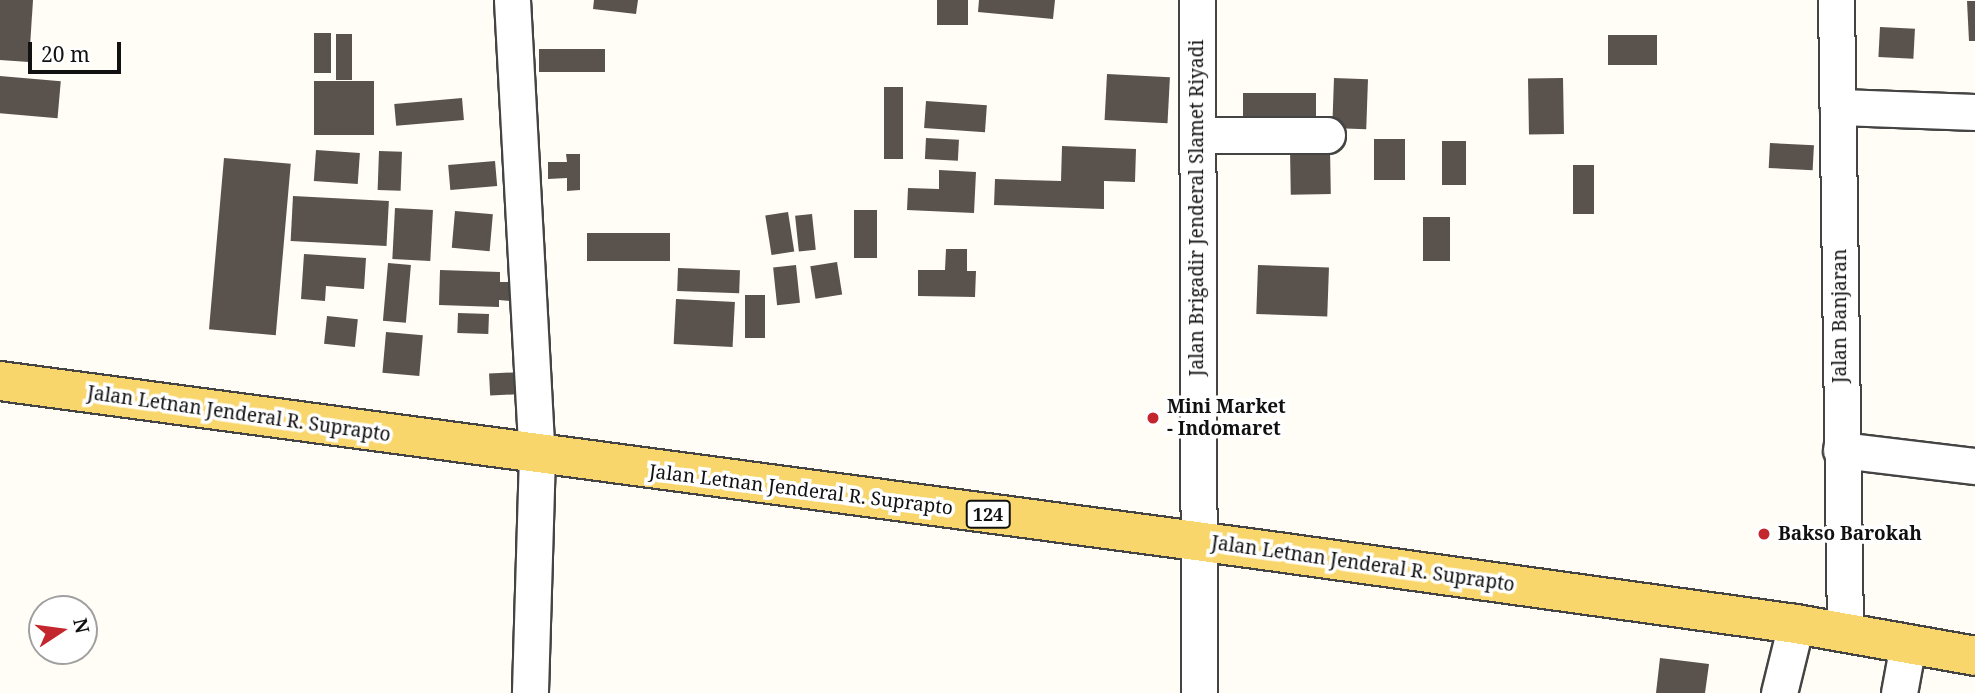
<!DOCTYPE html>
<style>
body{margin:0}
#map{position:relative;width:1975px;height:693px;overflow:hidden;background:#fffdf5;font-family:"Noto Serif",serif}
div>[style]{position:absolute}
.building>*{inset:0;background:#5a524d;transform-origin:0 0}
.roads{filter:drop-shadow(2px 0 #444) drop-shadow(-2px 0 #444) drop-shadow(0 2px #444) drop-shadow(0 -2px #444)}
.minor>*{height:35px;margin:-17.5px;padding:0 17.5px;transform-origin:17.5px;border-radius:17.5px;background:#fff}
.major>*{height:38px;margin:-19px;padding:0 19px;transform-origin:19px;border-radius:19px;background:#f9d66b}
.dots>*{width:19px;height:19px;translate:-50% -50%;box-sizing:border-box;border:4px solid #fff;border-radius:50%}
span{translate:-50% -50%;white-space:nowrap;text-align:center;line-height:1.15;-webkit-text-stroke:7px #fff;paint-order:stroke}
.shield-label span{padding:2px 5px;background:#fff;border:2px solid;border-radius:5px;-webkit-text-stroke-width:0}
.shield-label{font-size:18px;color:#111;font-weight:700}
.street-label{font-size:19px;color:#111}
.poi-label{font-size:19px;color:#111;font-weight:700}
.left{translate:0 -50%;text-align:left}
.north{position:absolute;left:28px;top:595px;width:70px;height:70px;box-sizing:border-box;background:#fff;border:2px solid #a0a0a0;border-radius:50%;rotate:77deg;font-size:19px;font-weight:700;line-height:28px;text-align:center;color:#111}
.north::after{content:'';display:block;margin:auto;width:24px;height:32px;background:#c4262e;clip-path:polygon(50% 0,100% 100%,50% 72%,0 100%)}
.scale{position:absolute;left:28px;top:42px;width:93px;height:32px;box-sizing:border-box;border:4px solid #111;border-top:0;padding-left:9px;font-size:21px;line-height:24px;white-space:nowrap;color:#111;-webkit-text-stroke:5px #fff;paint-order:stroke}
</style>
<div id="map">
<div class="building">
<i style="clip-path:polygon(0 0,33px 0,29px 62px,0 60px)"></i>
<i style="clip-path:polygon(594px 0,638px 0,636px 14px,593px 9px)"></i>
<i style="left:937px;top:0;width:31px;height:25px"></i>
<i style="clip-path:polygon(979px 0,1055px 0,1053px 19px,978px 12px)"></i>
<i style="clip-path:polygon(1967px 1px,1975px 1px,1975px 41px,1969px 41px)"></i>
<i style="left:1880px;top:27px;width:35px;height:30px;rotate:3deg"></i>
<i style="left:314px;top:33px;width:17px;height:40px"></i>
<i style="left:336px;top:34px;width:16px;height:46px"></i>
<i style="left:1608px;top:35px;width:49px;height:30px"></i>
<i style="left:605px;top:49px;width:23px;height:66px;rotate:90deg"></i>
<i style="left:1107px;top:74px;width:63px;height:46px;rotate:3deg"></i>
<i style="left:0;top:76px;width:61px;height:37px;rotate:5deg"></i>
<i style="left:1334px;top:78px;width:34px;height:50px;rotate:2deg"></i>
<i style="left:1563px;top:78px;width:56px;height:35px;rotate:89deg"></i>
<i style="left:314px;top:81px;width:60px;height:54px"></i>
<i style="left:884px;top:87px;width:19px;height:72px"></i>
<i style="left:1316px;top:93px;width:38px;height:73px;rotate:90deg"></i>
<i style="left:462px;top:98px;width:22px;height:68px;rotate:85deg"></i>
<i style="left:926px;top:101px;width:61px;height:27px;rotate:4deg"></i>
<i style="left:926px;top:138px;width:33px;height:21px;rotate:3deg"></i>
<i style="left:1374px;top:139px;width:31px;height:41px"></i>
<i style="left:1442px;top:141px;width:24px;height:44px"></i>
<i style="left:1770px;top:143px;width:44px;height:25px;rotate:3deg"></i>
<i style="clip-path:polygon(1062px 146px,1136px 149px,1135px 182px,1104px 181px,1104px 209px,994px 205px,995px 179px,1061px 181px)"></i>
<i style="left:1330px;top:148px;width:46px;height:40px;rotate:89deg"></i>
<i style="left:316px;top:150px;width:44px;height:31px;rotate:4deg"></i>
<i style="left:379px;top:151px;width:23px;height:39px;rotate:2deg"></i>
<i style="clip-path:polygon(566px 154px,580px 154px,580px 190px,567px 191px,567px 178px,548px 179px,548px 162px,567px 162px)"></i>
<i style="left:224px;top:158px;width:67px;height:172px;rotate:5deg"></i>
<i style="left:495px;top:161px;width:25px;height:47px;rotate:85deg"></i>
<i style="left:1573px;top:165px;width:21px;height:49px"></i>
<i style="clip-path:polygon(939px 170px,976px 172px,974px 213px,907px 210px,908px 188px,939px 189px)"></i>
<i style="left:293px;top:196px;width:96px;height:45px;rotate:3deg"></i>
<i style="left:395px;top:208px;width:38px;height:51px;rotate:3deg"></i>
<i style="left:854px;top:210px;width:23px;height:48px"></i>
<i style="left:455px;top:211px;width:38px;height:37px;rotate:5deg"></i>
<i style="left:788px;top:212px;width:40px;height:23px;rotate:81deg"></i>
<i style="left:812px;top:214px;width:36px;height:17px;rotate:84deg"></i>
<i style="left:1423px;top:217px;width:27px;height:44px"></i>
<i style="left:587px;top:233px;width:83px;height:28px"></i>
<i style="clip-path:polygon(946px 249px,967px 249px,967px 271px,976px 271px,975px 297px,918px 296px,918px 270px,945px 270px)"></i>
<i style="clip-path:polygon(304px 254px,366px 258px,364px 289px,326px 286px,325px 301px,301px 299px)"></i>
<i style="left:837px;top:262px;width:33px;height:27px;rotate:81deg"></i>
<i style="left:388px;top:263px;width:23px;height:58px;rotate:5deg"></i>
<i style="left:796px;top:265px;width:38px;height:23px;rotate:84deg"></i>
<i style="left:1258px;top:265px;width:71px;height:49px;rotate:2deg"></i>
<i style="left:678px;top:268px;width:62px;height:23px;rotate:2deg"></i>
<i style="clip-path:polygon(440px 270px,500px 272px,500px 282px,511px 282px,510px 301px,499px 300px,499px 307px,439px 305px)"></i>
<i style="left:745px;top:295px;width:20px;height:43px"></i>
<i style="left:676px;top:299px;width:59px;height:45px;rotate:3deg"></i>
<i style="left:458px;top:313px;width:31px;height:20px;rotate:2deg"></i>
<i style="left:327px;top:316px;width:31px;height:28px;rotate:6deg"></i>
<i style="left:386px;top:332px;width:37px;height:41px;rotate:5deg"></i>
<i style="left:520px;top:372px;width:22px;height:31px;rotate:87deg"></i>
<i style="clip-path:polygon(1660px 658px,1709px 664px,1705px 693px,1656px 693px)"></i>
</div>
<div class="roads">
<div class="minor">
<i style="left:512px;top:0;width:456px;rotate:86.9deg"></i>
<i style="left:537px;top:455px;width:238px;rotate:91.7deg"></i>
<i style="left:1197px;top:0;width:693px;rotate:89.83deg"></i>
<i style="left:1836px;top:0;width:632px;rotate:89.18deg"></i>
<i style="left:1838px;top:107px;width:137px;rotate:2.1deg"></i>
<i style="left:1197px;top:135px;width:130px"></i>
<i style="left:1841px;top:450px;width:135px;rotate:6.8deg"></i>
<i style="left:1779px;top:693px;width:71px;rotate:-76.2deg"></i>
<i style="left:1899px;top:693px;width:50px;rotate:-79.6deg"></i>
</div>
<div class="major">
<i style="left:0;top:381px;width:1267px;rotate:7.62deg"></i>
<i style="left:1256px;top:549px;width:545px;rotate:7.91deg"></i>
<i style="left:1796px;top:624px;width:182px;rotate:10.1deg"></i>
</div>
</div>
<div class="dots">
<i style="left:1153px;top:418px;background:#c4262e"></i>
<i style="left:1764px;top:534px;background:#c4262e"></i>
</div>
<div class="shield-label">
<span style="left:988px;top:514px">124</span>
</div>
<div class="street-label">
<span style="left:1197px;top:208px;rotate:-90deg">Jalan Brigadir Jenderal Slamet Riyadi</span>
<span style="left:1840px;top:316px;rotate:-90deg">Jalan Banjaran</span>
<span style="left:239px;top:414px;rotate:8deg">Jalan Letnan Jenderal R. Suprapto</span>
<span style="left:801px;top:490px;rotate:7deg">Jalan Letnan Jenderal R. Suprapto</span>
<span style="left:1363px;top:564px;rotate:8deg">Jalan Letnan Jenderal R. Suprapto</span>
</div>
<div class="poi-label">
<span class="left" style="left:1167px;top:418px">Mini Market<br>- Indomaret</span>
<span class="left" style="left:1778px;top:534px">Bakso Barokah</span>
</div>
<div class="north">N</div>
<div class="scale">20 m</div>
</div>
